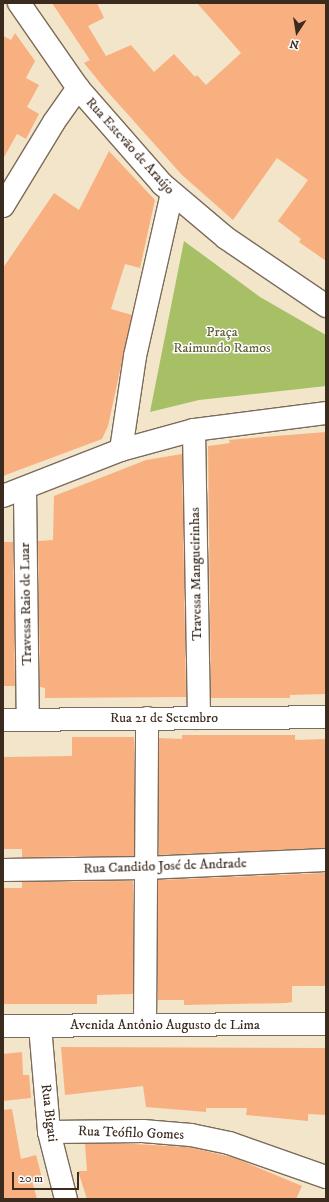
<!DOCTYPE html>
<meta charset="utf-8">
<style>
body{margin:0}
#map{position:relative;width:329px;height:1202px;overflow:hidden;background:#f3e5ca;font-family:"IM FELL DW Pica",serif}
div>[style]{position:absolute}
.green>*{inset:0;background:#a7bf65}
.building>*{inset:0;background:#f9b080}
.roads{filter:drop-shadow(1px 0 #7b6b5a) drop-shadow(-1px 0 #7b6b5a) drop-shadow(0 1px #7b6b5a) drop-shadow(0 -1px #7b6b5a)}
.minor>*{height:22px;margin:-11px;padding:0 11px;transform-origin:11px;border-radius:11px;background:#fff}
span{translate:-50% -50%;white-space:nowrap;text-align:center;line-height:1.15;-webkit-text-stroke:3px #fff;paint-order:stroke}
.street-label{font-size:14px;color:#3b2a1e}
.park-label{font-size:14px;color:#615e37}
.frame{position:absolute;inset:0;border:4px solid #3b2a1e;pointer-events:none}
.north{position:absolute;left:277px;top:12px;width:40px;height:40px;-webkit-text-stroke:3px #fff;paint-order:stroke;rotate:192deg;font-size:11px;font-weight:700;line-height:16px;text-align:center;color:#3b2a1e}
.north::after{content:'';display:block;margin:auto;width:14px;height:18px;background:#3b2a1e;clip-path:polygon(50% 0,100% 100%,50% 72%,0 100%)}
.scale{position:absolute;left:12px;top:1172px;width:67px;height:18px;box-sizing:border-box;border:2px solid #3b2a1e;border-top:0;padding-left:5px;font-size:12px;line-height:14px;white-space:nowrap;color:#3b2a1e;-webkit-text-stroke:3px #fff;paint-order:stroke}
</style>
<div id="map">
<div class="green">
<i style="clip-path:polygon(184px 241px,260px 297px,326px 335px,326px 386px,199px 400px,150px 412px)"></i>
</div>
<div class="building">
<i style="clip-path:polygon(52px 3px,97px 3px,104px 18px,88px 26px,106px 56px,131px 45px,154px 72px,174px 54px,195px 77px,197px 75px,206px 85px,241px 53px,197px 3px,326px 3px,326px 261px,299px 242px,301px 239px,278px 221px,308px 180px,277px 158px,233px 220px,182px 175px,106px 90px,84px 63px,90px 60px)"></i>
<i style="clip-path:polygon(15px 33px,35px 61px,26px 78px,39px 85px,27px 107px,39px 114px,26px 139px,17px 134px,3px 159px,3px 36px,11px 40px)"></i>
<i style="clip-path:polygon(109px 151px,155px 200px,140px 268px,125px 264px,111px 309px,132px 315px,108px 426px,102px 439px,3px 476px,3px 268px,54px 193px,79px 210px)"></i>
<i style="clip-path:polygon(326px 432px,326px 694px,290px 695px,290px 698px,211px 698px,208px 446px,230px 443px,229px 440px,240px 439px)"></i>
<i style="clip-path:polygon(182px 454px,186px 697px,45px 698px,45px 688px,40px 687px,38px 541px,53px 540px,54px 496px,146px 460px)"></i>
<i style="clip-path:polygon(3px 542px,13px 542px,15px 686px,3px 686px)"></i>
<i style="clip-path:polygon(182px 735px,295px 735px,295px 740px,326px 739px,326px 848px,159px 855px,159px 738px,182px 739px)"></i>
<i style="clip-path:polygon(72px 737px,134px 737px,134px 856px,22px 857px,22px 849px,3px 849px,3px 757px,72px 756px)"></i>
<i style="clip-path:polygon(326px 873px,326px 986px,292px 986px,292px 1002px,286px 1003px,184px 1005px,184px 1000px,158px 1000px,158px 880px)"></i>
<i style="clip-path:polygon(133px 881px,133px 994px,97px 995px,97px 1004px,3px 1004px,3px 888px,22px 888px,22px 882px)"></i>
<i style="clip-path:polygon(61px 1047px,326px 1048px,326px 1115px,308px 1114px,308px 1121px,246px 1115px,247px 1108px,206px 1108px,206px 1112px,146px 1107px,143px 1086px,65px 1095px)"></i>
<i style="clip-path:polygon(22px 1052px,23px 1075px,29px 1075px,31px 1098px,3px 1101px,3px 1054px)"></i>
<i style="clip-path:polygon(12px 1109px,21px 1159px,36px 1155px,42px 1178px,32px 1181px,37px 1199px,3px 1199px,3px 1110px)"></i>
<i style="clip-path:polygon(85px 1144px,133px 1144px,189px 1147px,235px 1158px,302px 1186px,296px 1199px,87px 1199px,78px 1171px,87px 1171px)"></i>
</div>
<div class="roads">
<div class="minor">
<i style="left:19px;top:3px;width:103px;rotate:55.2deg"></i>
<i style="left:78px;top:88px;width:128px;rotate:48.8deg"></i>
<i style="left:162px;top:184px;width:84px;rotate:40.2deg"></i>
<i style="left:226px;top:238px;width:121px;rotate:34.2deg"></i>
<i style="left:3px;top:206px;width:98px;rotate:-58.7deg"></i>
<i style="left:54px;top:122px;width:42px;rotate:-54.8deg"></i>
<i style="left:194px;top:430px;width:288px;rotate:89deg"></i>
<i style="left:121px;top:450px;width:95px;rotate:-81.5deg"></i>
<i style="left:135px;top:356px;width:167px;rotate:-77.2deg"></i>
<i style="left:25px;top:489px;width:230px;rotate:89.3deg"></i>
<i style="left:3px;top:496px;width:127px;rotate:-21.3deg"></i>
<i style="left:121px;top:450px;width:76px;rotate:-15.3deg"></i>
<i style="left:194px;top:430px;width:133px;rotate:-7.3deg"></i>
<i style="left:3px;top:720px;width:323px;rotate:-0.5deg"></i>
<i style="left:3px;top:870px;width:142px;rotate:-0.8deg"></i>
<i style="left:145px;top:868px;width:181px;rotate:-2.5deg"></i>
<i style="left:145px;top:1024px;width:306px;rotate:-89.6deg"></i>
<i style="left:3px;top:1026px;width:323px;rotate:-0.4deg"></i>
<i style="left:40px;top:1026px;width:106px;rotate:85.1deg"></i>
<i style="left:49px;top:1132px;width:69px;rotate:75.8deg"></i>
<i style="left:49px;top:1132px;width:94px;rotate:-0.6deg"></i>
<i style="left:143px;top:1131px;width:48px;rotate:4.8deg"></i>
<i style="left:191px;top:1135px;width:39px;rotate:12deg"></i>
<i style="left:229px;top:1143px;width:103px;rotate:19.3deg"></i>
</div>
</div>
<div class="street-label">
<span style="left:130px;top:146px;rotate:48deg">Rua Estevão de Araújo</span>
<span style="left:196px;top:574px;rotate:-91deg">Travessa Mangueirinhas</span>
<span style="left:26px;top:604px;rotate:-91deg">Travessa Raio de Luar</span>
<span style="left:164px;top:718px">Rua 21 de Setembro</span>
<span style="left:165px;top:866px;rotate:-2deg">Rua Candido José de Andrade</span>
<span style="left:165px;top:1025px">Avenida Antônio Augusto de Lima</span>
<span style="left:49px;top:1113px;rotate:83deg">Rua Bigati</span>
<span style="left:131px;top:1133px;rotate:2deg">Rua Teófilo Gomes</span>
</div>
<div class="park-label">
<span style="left:222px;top:340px">Praça<br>Raimundo Ramos</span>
</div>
<div class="frame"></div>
<div class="north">N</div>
<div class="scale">20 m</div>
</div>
